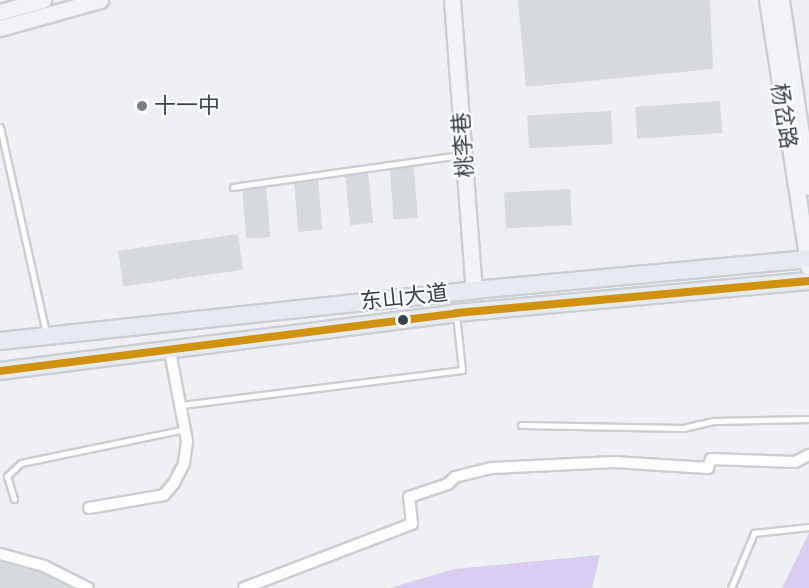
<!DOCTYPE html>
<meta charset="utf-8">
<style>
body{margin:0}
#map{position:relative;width:809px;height:588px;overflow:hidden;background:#eef0f3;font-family:"PT Sans Narrow","Noto Sans SC",sans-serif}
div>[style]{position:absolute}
.green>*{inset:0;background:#d9ceef}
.building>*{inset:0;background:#d6d9dd;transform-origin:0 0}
.roads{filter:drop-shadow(2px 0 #cbced2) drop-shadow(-2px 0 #cbced2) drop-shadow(0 2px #cbced2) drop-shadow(0 -2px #cbced2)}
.lane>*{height:5px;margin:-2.5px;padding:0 2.5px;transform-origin:2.5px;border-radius:2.5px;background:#fcfdfd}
.street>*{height:10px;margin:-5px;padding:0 5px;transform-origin:5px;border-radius:5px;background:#fcfdfd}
.secondary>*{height:15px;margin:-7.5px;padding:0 7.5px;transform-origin:7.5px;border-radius:7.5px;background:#f1f3f7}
.primary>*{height:16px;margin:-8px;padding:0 8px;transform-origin:8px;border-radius:8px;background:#e6ebf2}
.bus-1>*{height:8px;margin:-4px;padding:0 4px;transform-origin:4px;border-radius:4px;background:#d1920f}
.dots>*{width:16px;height:16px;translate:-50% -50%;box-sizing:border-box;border:3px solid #fff;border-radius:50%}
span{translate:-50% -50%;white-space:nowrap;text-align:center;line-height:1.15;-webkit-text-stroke:4.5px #fff;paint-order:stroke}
.poi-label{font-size:22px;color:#38424b}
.left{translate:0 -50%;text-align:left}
.street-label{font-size:22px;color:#38424b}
</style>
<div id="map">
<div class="green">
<i style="clip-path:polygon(809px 533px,809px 588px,782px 588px)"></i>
<i style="clip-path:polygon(600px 555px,592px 588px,390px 588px,454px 569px)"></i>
</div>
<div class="building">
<i style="clip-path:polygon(518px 0,710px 0,713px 69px,526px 87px)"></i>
<i style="left:720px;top:101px;width:32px;height:85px;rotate:86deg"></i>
<i style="left:611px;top:111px;width:33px;height:84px;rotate:87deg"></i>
<i style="left:414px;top:167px;width:51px;height:24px;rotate:86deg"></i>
<i style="left:368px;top:173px;width:50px;height:23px;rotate:84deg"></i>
<i style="left:318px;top:180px;width:50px;height:24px;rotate:85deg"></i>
<i style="left:266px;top:187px;width:50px;height:24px;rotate:85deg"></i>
<i style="left:570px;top:189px;width:36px;height:66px;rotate:87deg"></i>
<i style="left:238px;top:234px;width:36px;height:121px;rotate:82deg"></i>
<i style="clip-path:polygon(0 562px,44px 574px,69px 588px,0 588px)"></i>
</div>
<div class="roads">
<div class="lane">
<i style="left:0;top:127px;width:211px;rotate:77.4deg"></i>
<i style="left:233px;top:187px;width:231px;rotate:-8deg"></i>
<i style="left:182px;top:405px;width:282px;rotate:-7.1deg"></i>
<i style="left:462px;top:370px;width:55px;rotate:-96.2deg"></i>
<i style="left:521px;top:425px;width:162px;rotate:1.1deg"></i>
<i style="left:683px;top:428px;width:32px;rotate:-13deg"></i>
<i style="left:714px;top:421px;width:95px;rotate:-1.2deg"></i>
<i style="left:14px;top:499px;width:24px;rotate:-107deg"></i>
<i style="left:7px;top:476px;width:19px;rotate:-43deg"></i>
<i style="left:21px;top:463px;width:167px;rotate:-11.7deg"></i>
<i style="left:731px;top:588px;width:60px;rotate:-67.3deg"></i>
<i style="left:754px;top:533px;width:55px;rotate:-6.2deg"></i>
</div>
<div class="street">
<i style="left:89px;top:508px;width:76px;rotate:-9.8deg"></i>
<i style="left:164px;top:495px;width:16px;rotate:-50deg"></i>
<i style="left:174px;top:483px;width:22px;rotate:-63deg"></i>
<i style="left:184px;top:463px;width:22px;rotate:-82deg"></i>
<i style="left:187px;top:441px;width:91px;rotate:-100.8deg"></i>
<i style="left:0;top:554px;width:46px;rotate:15.3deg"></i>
<i style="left:44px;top:566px;width:49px;rotate:26.6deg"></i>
<i style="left:244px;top:588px;width:180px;rotate:-20.9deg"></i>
<i style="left:412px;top:524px;width:27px;rotate:-96deg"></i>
<i style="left:409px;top:497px;width:41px;rotate:-18.4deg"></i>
<i style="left:448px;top:484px;width:10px;rotate:-45deg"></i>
<i style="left:455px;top:477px;width:38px;rotate:-14deg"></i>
<i style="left:492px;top:468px;width:122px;rotate:-2.8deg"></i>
<i style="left:614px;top:462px;width:94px;rotate:3.7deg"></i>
<i style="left:708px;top:468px;width:9px;rotate:-72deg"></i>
<i style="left:711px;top:459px;width:84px;rotate:2deg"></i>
<i style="left:795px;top:462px;width:16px;rotate:-27deg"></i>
</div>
<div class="secondary">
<i style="left:452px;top:0;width:291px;rotate:85.7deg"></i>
<i style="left:767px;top:0;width:271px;rotate:81.1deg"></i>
<i style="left:781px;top:0;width:189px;rotate:81.5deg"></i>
<i style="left:0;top:12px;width:45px;rotate:-15.6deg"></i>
<i style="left:0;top:28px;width:104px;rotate:-15.6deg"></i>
</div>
<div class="primary">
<i style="left:0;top:341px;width:477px;rotate:-6.1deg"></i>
<i style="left:474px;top:290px;width:336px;rotate:-5.3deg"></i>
<i style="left:0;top:371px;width:460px;rotate:-7.2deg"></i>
<i style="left:456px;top:313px;width:354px;rotate:-5.2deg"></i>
</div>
</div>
<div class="bus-1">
<i style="left:0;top:371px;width:460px;rotate:-7.2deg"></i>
<i style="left:456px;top:313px;width:354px;rotate:-5.2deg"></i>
</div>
<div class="dots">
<i style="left:142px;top:106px;background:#787f86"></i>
<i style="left:403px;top:320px;background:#38424b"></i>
</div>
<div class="poi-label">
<span class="left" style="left:154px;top:106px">十一中</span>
</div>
<div class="street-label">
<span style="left:784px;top:116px;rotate:81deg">杨岔路</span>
<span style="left:463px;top:145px;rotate:-94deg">桃李巷</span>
<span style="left:404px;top:297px;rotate:-6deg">东山大道</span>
</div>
</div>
